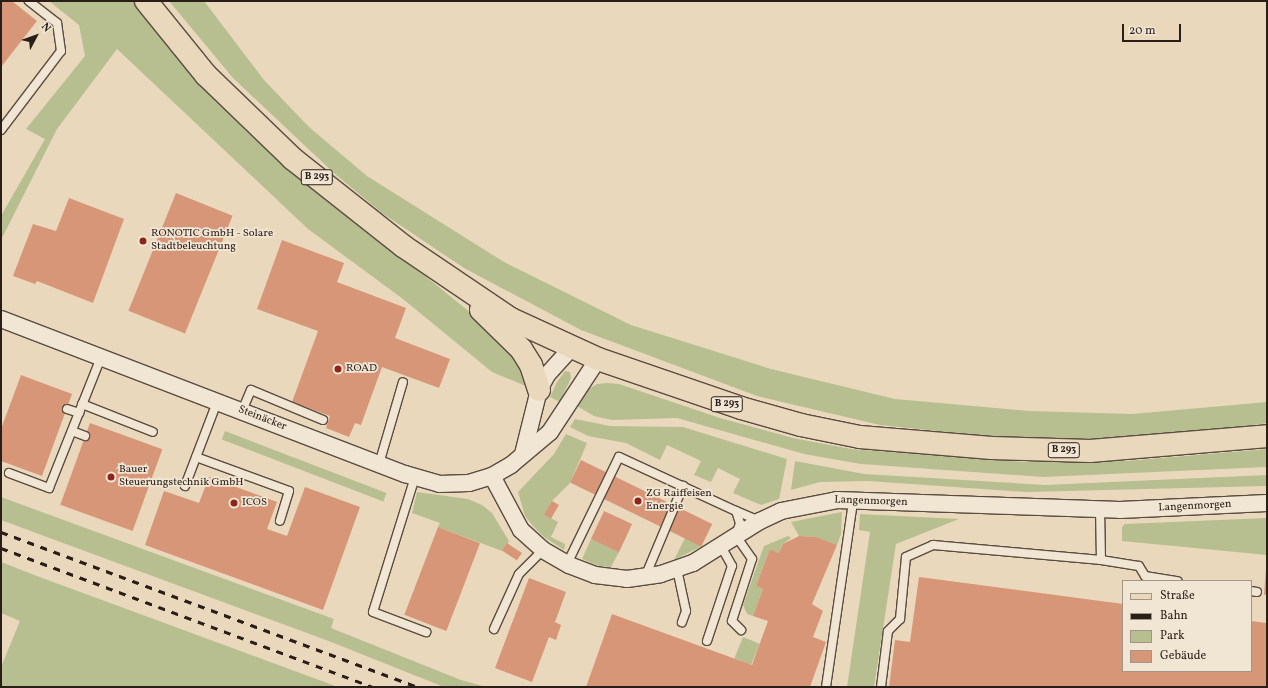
<!DOCTYPE html>
<meta charset="utf-8">
<style>
body{margin:0}
#map{position:relative;width:1268px;height:688px;overflow:hidden;background:#ead8bc;font-family:Vollkorn,serif}
div>[style]{position:absolute}
.green>*{inset:0;background:#b7bf91;transform-origin:0 0}
.building>*{inset:0;background:#d89679;transform-origin:0 0}
.roads{filter:drop-shadow(1px 0 #5a4c41) drop-shadow(-1px 0 #5a4c41) drop-shadow(0 1px #5a4c41) drop-shadow(0 -1px #5a4c41)}
.service>*{height:8px;margin:-4px;padding:0 4px;transform-origin:4px;border-radius:4px;background:#f1e6d3}
.minor>*{height:16px;margin:-8px;padding:0 8px;transform-origin:8px;border-radius:8px;background:#f1e6d3}
.primary>*{height:22px;margin:-11px;padding:0 11px;transform-origin:11px;border-radius:11px;background:#ead8bc}
.rail>*{height:3px;margin-top:-1.5px;transform-origin:0;background:repeating-linear-gradient(90deg,#2a1e18 0 7px,transparent 0 14px)}
.dots>*{width:11px;height:11px;translate:-50% -50%;box-sizing:border-box;border:2px solid #f1e6d3;border-radius:50%}
span{translate:-50% -50%;white-space:nowrap;text-align:center;line-height:1.15;-webkit-text-stroke:3.5px #f1e6d3;paint-order:stroke}
.shield-label span{padding:1px 3px;background:#f1e6d3;border:1px solid;border-radius:3px;-webkit-text-stroke-width:0}
.shield-label{font-size:10px;color:#2a1e18;font-weight:700}
.poi-label{font-size:11px;color:#2a1e18}
.left{translate:0 -50%;text-align:left}
.street-label{font-size:11px;color:#2a1e18}
.frame{position:absolute;inset:0;border:2px solid #2a1e18;pointer-events:none}
.legend{position:absolute;left:1122px;top:580px;width:130px;height:92px;box-sizing:border-box;background:#f1e6d3;border:1px solid #a19688;margin:0;padding:5px 7px;list-style:none;font-size:12px;color:#2a1e18}
.legend li{display:flex;align-items:center;gap:8px;height:20px}
.legend b{width:20px;border:1px solid #a19688}
.north{position:absolute;left:16px;top:16px;width:40px;height:40px;-webkit-text-stroke:3px #f1e6d3;paint-order:stroke;rotate:49deg;font-size:11px;font-weight:700;line-height:16px;text-align:center;color:#2a1e18}
.north::after{content:'';display:block;margin:auto;width:14px;height:18px;background:#2a1e18;clip-path:polygon(50% 0,100% 100%,50% 72%,0 100%)}
.scale{position:absolute;left:1122px;top:24px;width:59px;height:18px;box-sizing:border-box;border:2px solid #2a1e18;border-top:0;padding-left:5px;font-size:12px;line-height:14px;white-space:nowrap;color:#2a1e18;-webkit-text-stroke:3px #f1e6d3;paint-order:stroke}
</style>
<div id="map">
<div class="green">
<i style="clip-path:polygon(49px 1px,144px 1px,246px 131px,487px 326px,508px 346px,523px 372px,526px 386px,492px 372px,403px 299px,308px 229px,117px 49px,57px 129px,1px 240px,1px 216px,45px 139px,26px 129px,85px 56px,79px 25px)"></i>
<i style="clip-path:polygon(169px 1px,204px 1px,264px 80px,309px 127px,367px 176px,504px 262px,631px 325px,771px 369px,895px 399px,1029px 411px,1132px 414px,1267px 402px,1267px 423px,1199px 433px,1096px 440px,1004px 438px,880px 425px,757px 396px,581px 330px,464px 268px,382px 213px,335px 174px,233px 78px)"></i>
<i style="clip-path:polygon(565px 371px,570px 372px,571px 378px,560px 402px,550px 397px,557px 382px)"></i>
<i style="clip-path:polygon(607px 383px,619px 384px,720px 418px,793px 438px,851px 449px,1025px 462px,1126px 461px,1267px 449px,1267px 467px,1043px 477px,861px 464px,804px 454px,677px 418px,612px 420px,594px 416px,577px 406px,589px 389px,597px 384px)"></i>
<i style="clip-path:polygon(575px 419px,610px 426px,683px 427px,787px 459px,779px 499px,761px 505px,733px 493px,740px 479px,718px 468px,711px 482px,694px 475px,701px 461px,667px 445px,660px 460px,626px 443px,588px 436px,570px 427px)"></i>
<i style="left:225px;top:431px;width:173px;height:9px;rotate:21deg"></i>
<i style="clip-path:polygon(566px 434px,587px 443px,570px 483px,552px 501px,545px 515px,558px 522px,551px 537px,565px 544px,564px 550px,544px 537px,533px 526px,525px 516px,518px 492px,554px 454px)"></i>
<i style="clip-path:polygon(795px 461px,864px 474px,1045px 485px,1267px 475px,1267px 486px,1027px 492px,868px 481px,820px 482px,791px 490px)"></i>
<i style="clip-path:polygon(417px 492px,468px 499px,482px 505px,492px 513px,509px 541px,502px 551px,438px 527px,440px 523px,412px 513px)"></i>
<i style="clip-path:polygon(1px 497px,334px 619px,331px 628px,461px 680px,486px 687px,444px 687px,326px 640px,1px 520px)"></i>
<i style="clip-path:polygon(842px 512px,841px 534px,837px 545px,816px 537px,799px 536px,791px 522px)"></i>
<i style="clip-path:polygon(860px 514px,959px 519px,896px 544px,874px 687px,847px 687px,870px 532px,859px 530px)"></i>
<i style="clip-path:polygon(1267px 518px,1267px 555px,1122px 541px,1122px 527px,1125px 524px)"></i>
<i style="clip-path:polygon(788px 536px,791px 538px,783px 544px,779px 553px,770px 549px,756px 586px,763px 589px,753px 616px,747px 614px,743px 605px,764px 546px)"></i>
<i style="clip-path:polygon(685px 538px,702px 546px,674px 560px)"></i>
<i style="clip-path:polygon(591px 539px,619px 552px,611px 567px,599px 566px,582px 559px)"></i>
<i style="clip-path:polygon(1px 562px,37px 576px,338px 687px,1px 687px,1px 667px,20px 621px,1px 613px)"></i>
<i style="left:743px;top:637px;width:18px;height:23px;rotate:22deg"></i>
</div>
<div class="building">
<i style="clip-path:polygon(1px 1px,12px 1px,37px 21px,1px 67px)"></i>
<i style="left:176px;top:193px;width:61px;height:127px;rotate:22deg"></i>
<i style="clip-path:polygon(69px 198px,124px 219px,93px 303px,37px 281px,35px 284px,13px 276px,33px 224px,56px 231px)"></i>
<i style="clip-path:polygon(282px 240px,344px 263px,337px 282px,406px 308px,395px 338px,450px 359px,439px 388px,382px 367px,361px 425px,355px 423px,349px 437px,326px 428px,330px 416px,292px 402px,318px 331px,257px 309px)"></i>
<i style="clip-path:polygon(21px 375px,72px 394px,42px 476px,1px 461px,1px 429px)"></i>
<i style="left:90px;top:423px;width:77px;height:87px;rotate:20deg"></i>
<i style="left:581px;top:460px;width:146px;height:25px;rotate:26deg"></i>
<i style="clip-path:polygon(209px 477px,277px 502px,267px 529px,287px 536px,305px 487px,360px 507px,323px 610px,145px 545px,164px 491px,199px 503px)"></i>
<i style="left:552px;top:501px;width:8px;height:16px;rotate:30deg"></i>
<i style="left:604px;top:511px;width:31px;height:31px;rotate:25deg"></i>
<i style="left:438px;top:527px;width:45px;height:94px;rotate:21deg"></i>
<i style="clip-path:polygon(799px 536px,816px 537px,837px 545px,812px 604px,823px 611px,813px 637px,826px 642px,810px 687px,586px 687px,612px 614px,752px 665px,768px 621px,753px 616px,763px 589px,756px 586px,770px 549px,779px 553px,783px 544px)"></i>
<i style="left:507px;top:543px;width:18px;height:9px;rotate:34deg"></i>
<i style="clip-path:polygon(1266px 568px,1267px 594px,1264px 595px)"></i>
<i style="clip-path:polygon(919px 577px,1123px 604px,1123px 671px,1251px 671px,1251px 621px,1267px 623px,1267px 687px,889px 687px,895px 640px,910px 642px)"></i>
<i style="clip-path:polygon(529px 578px,566px 592px,555px 622px,561px 625px,556px 640px,549px 637px,532px 682px,495px 668px)"></i>
</div>
<div class="roads">
<div class="service">
<i style="left:1px;top:130px;width:99px;rotate:-52.8deg"></i>
<i style="left:61px;top:51px;width:28px;rotate:-98deg"></i>
<i style="left:57px;top:23px;width:36px;rotate:-142deg"></i>
<i style="left:82px;top:404px;width:76px;rotate:21.5deg"></i>
<i style="left:67px;top:409px;width:13px;rotate:18deg"></i>
<i style="left:242px;top:411px;width:23px;rotate:-67deg"></i>
<i style="left:251px;top:390px;width:78px;rotate:22.6deg"></i>
<i style="left:72px;top:431px;width:14px;rotate:21deg"></i>
<i style="left:196px;top:457px;width:99px;rotate:20.1deg"></i>
<i style="left:289px;top:491px;width:31px;rotate:107deg"></i>
<i style="left:379px;top:464px;width:85px;rotate:-73.7deg"></i>
<i style="left:9px;top:473px;width:43px;rotate:20.6deg"></i>
<i style="left:49px;top:488px;width:141px;rotate:-68.3deg"></i>
<i style="left:415px;top:477px;width:141px;rotate:107.3deg"></i>
<i style="left:373px;top:612px;width:57px;rotate:20.7deg"></i>
<i style="left:185px;top:486px;width:90px;rotate:-69.1deg"></i>
<i style="left:736px;top:511px;width:26px;rotate:23deg"></i>
<i style="left:1101px;top:560px;width:38px;rotate:9deg"></i>
<i style="left:1139px;top:566px;width:12px;rotate:59deg"></i>
<i style="left:1145px;top:576px;width:33px;rotate:9deg"></i>
<i style="left:567px;top:564px;width:119px;rotate:-64.1deg"></i>
<i style="left:619px;top:457px;width:129px;rotate:24.8deg"></i>
<i style="left:736px;top:511px;width:13px;rotate:72deg"></i>
<i style="left:740px;top:523px;width:14px;rotate:107deg"></i>
<i style="left:736px;top:536px;width:28px;rotate:55deg"></i>
<i style="left:752px;top:559px;width:65px;rotate:107.9deg"></i>
<i style="left:732px;top:621px;width:13px;rotate:45deg"></i>
<i style="left:677px;top:569px;width:43px;rotate:77.9deg"></i>
<i style="left:686px;top:611px;width:12px;rotate:110deg"></i>
<i style="left:645px;top:577px;width:99px;rotate:-67.3deg"></i>
<i style="left:1251px;top:591px;width:6px;rotate:9deg"></i>
<i style="left:494px;top:629px;width:60px;rotate:-65.6deg"></i>
<i style="left:519px;top:574px;width:34px;rotate:-45deg"></i>
<i style="left:707px;top:641px;width:79px;rotate:-71.6deg"></i>
<i style="left:732px;top:566px;width:23px;rotate:-119deg"></i>
<i style="left:826px;top:687px;width:188px;rotate:-81.7deg"></i>
<i style="left:881px;top:687px;width:56px;rotate:-82.9deg"></i>
<i style="left:888px;top:631px;width:17px;rotate:-45deg"></i>
<i style="left:900px;top:619px;width:62px;rotate:-84.5deg"></i>
<i style="left:906px;top:557px;width:30px;rotate:-24deg"></i>
<i style="left:933px;top:545px;width:169px;rotate:5.1deg"></i>
<i style="left:1101px;top:560px;width:51px;rotate:-91.1deg"></i>
</div>
<div class="minor">
<i style="left:1px;top:319px;width:433px;rotate:21deg"></i>
<i style="left:405px;top:474px;width:35px;rotate:16deg"></i>
<i style="left:439px;top:484px;width:30px;rotate:-2deg"></i>
<i style="left:469px;top:483px;width:24px;rotate:-17deg"></i>
<i style="left:492px;top:476px;width:22px;rotate:-30deg"></i>
<i style="left:511px;top:465px;width:51px;rotate:-40.2deg"></i>
<i style="left:550px;top:432px;width:87px;rotate:-56.7deg"></i>
<i style="left:523px;top:454px;width:66px;rotate:-76deg"></i>
<i style="left:539px;top:390px;width:17px;rotate:-62deg"></i>
<i style="left:547px;top:375px;width:38px;rotate:-48deg"></i>
<i style="left:492px;top:476px;width:61px;rotate:61.8deg"></i>
<i style="left:521px;top:530px;width:30px;rotate:42deg"></i>
<i style="left:543px;top:550px;width:30px;rotate:30deg"></i>
<i style="left:569px;top:565px;width:28px;rotate:21deg"></i>
<i style="left:595px;top:575px;width:32px;rotate:7deg"></i>
<i style="left:627px;top:579px;width:34px;rotate:-8deg"></i>
<i style="left:661px;top:574px;width:34px;rotate:-19deg"></i>
<i style="left:693px;top:563px;width:79px;rotate:-32.1deg"></i>
<i style="left:760px;top:521px;width:23px;rotate:-25deg"></i>
<i style="left:781px;top:511px;width:57px;rotate:-11.1deg"></i>
<i style="left:837px;top:500px;width:283px;rotate:2deg"></i>
<i style="left:1120px;top:510px;width:147px;rotate:-2.7deg"></i>
</div>
<div class="primary">
<i style="left:146px;top:1px;width:95px;rotate:51deg"></i>
<i style="left:206px;top:75px;width:121px;rotate:44deg"></i>
<i style="left:293px;top:159px;width:140px;rotate:38.3deg"></i>
<i style="left:403px;top:246px;width:130px;rotate:34.1deg"></i>
<i style="left:511px;top:319px;width:96px;rotate:24.7deg"></i>
<i style="left:598px;top:359px;width:151px;rotate:18.9deg"></i>
<i style="left:741px;top:408px;width:62px;rotate:15.8deg"></i>
<i style="left:801px;top:425px;width:60px;rotate:11.5deg"></i>
<i style="left:860px;top:437px;width:132px;rotate:4.8deg"></i>
<i style="left:992px;top:448px;width:98px;rotate:1.8deg"></i>
<i style="left:1090px;top:451px;width:178px;rotate:-4.8deg"></i>
<i style="left:481px;top:310px;width:56px;rotate:44.3deg"></i>
<i style="left:521px;top:349px;width:19px;rotate:58deg"></i>
<i style="left:531px;top:365px;width:26px;rotate:72deg"></i>
</div>
</div>
<div class="rail">
<i style="left:1px;top:532px;width:444px;rotate:20.4deg"></i>
<i style="left:1px;top:548px;width:396px;rotate:20.5deg"></i>
</div>
<div class="dots">
<i style="left:143px;top:241px;background:#8f2418"></i>
<i style="left:338px;top:369px;background:#8f2418"></i>
<i style="left:111px;top:477px;background:#8f2418"></i>
<i style="left:638px;top:501px;background:#8f2418"></i>
<i style="left:234px;top:503px;background:#8f2418"></i>
</div>
<div class="shield-label">
<span style="left:317px;top:177px">B 293</span>
<span style="left:727px;top:404px">B 293</span>
<span style="left:1064px;top:450px">B 293</span>
</div>
<div class="poi-label">
<span class="left" style="left:151px;top:241px">RONOTIC GmbH - Solare<br>Stadtbeleuchtung</span>
<span class="left" style="left:346px;top:369px">ROAD</span>
<span class="left" style="left:119px;top:477px">Bauer<br>Steuerungstechnik GmbH</span>
<span class="left" style="left:646px;top:501px">ZG Raiffeisen<br>Energie</span>
<span class="left" style="left:242px;top:503px">ICOS</span>
</div>
<div class="street-label">
<span style="left:262px;top:419px;rotate:21deg">Steinäcker</span>
<span style="left:871px;top:502px;rotate:2deg">Langenmorgen</span>
<span style="left:1195px;top:507px;rotate:-3deg">Langenmorgen</span>
</div>
<div class="frame"></div>
<ul class="legend">
<li><b style="height:5px;background:#ead8bc"></b>Straße</li>
<li><b style="height:5px;background:#2a1e18"></b>Bahn</li>
<li><b style="height:11px;background:#b7bf91"></b>Park</li>
<li><b style="height:11px;background:#d89679"></b>Gebäude</li>
</ul>
<div class="north">N</div>
<div class="scale">20 m</div>
</div>
